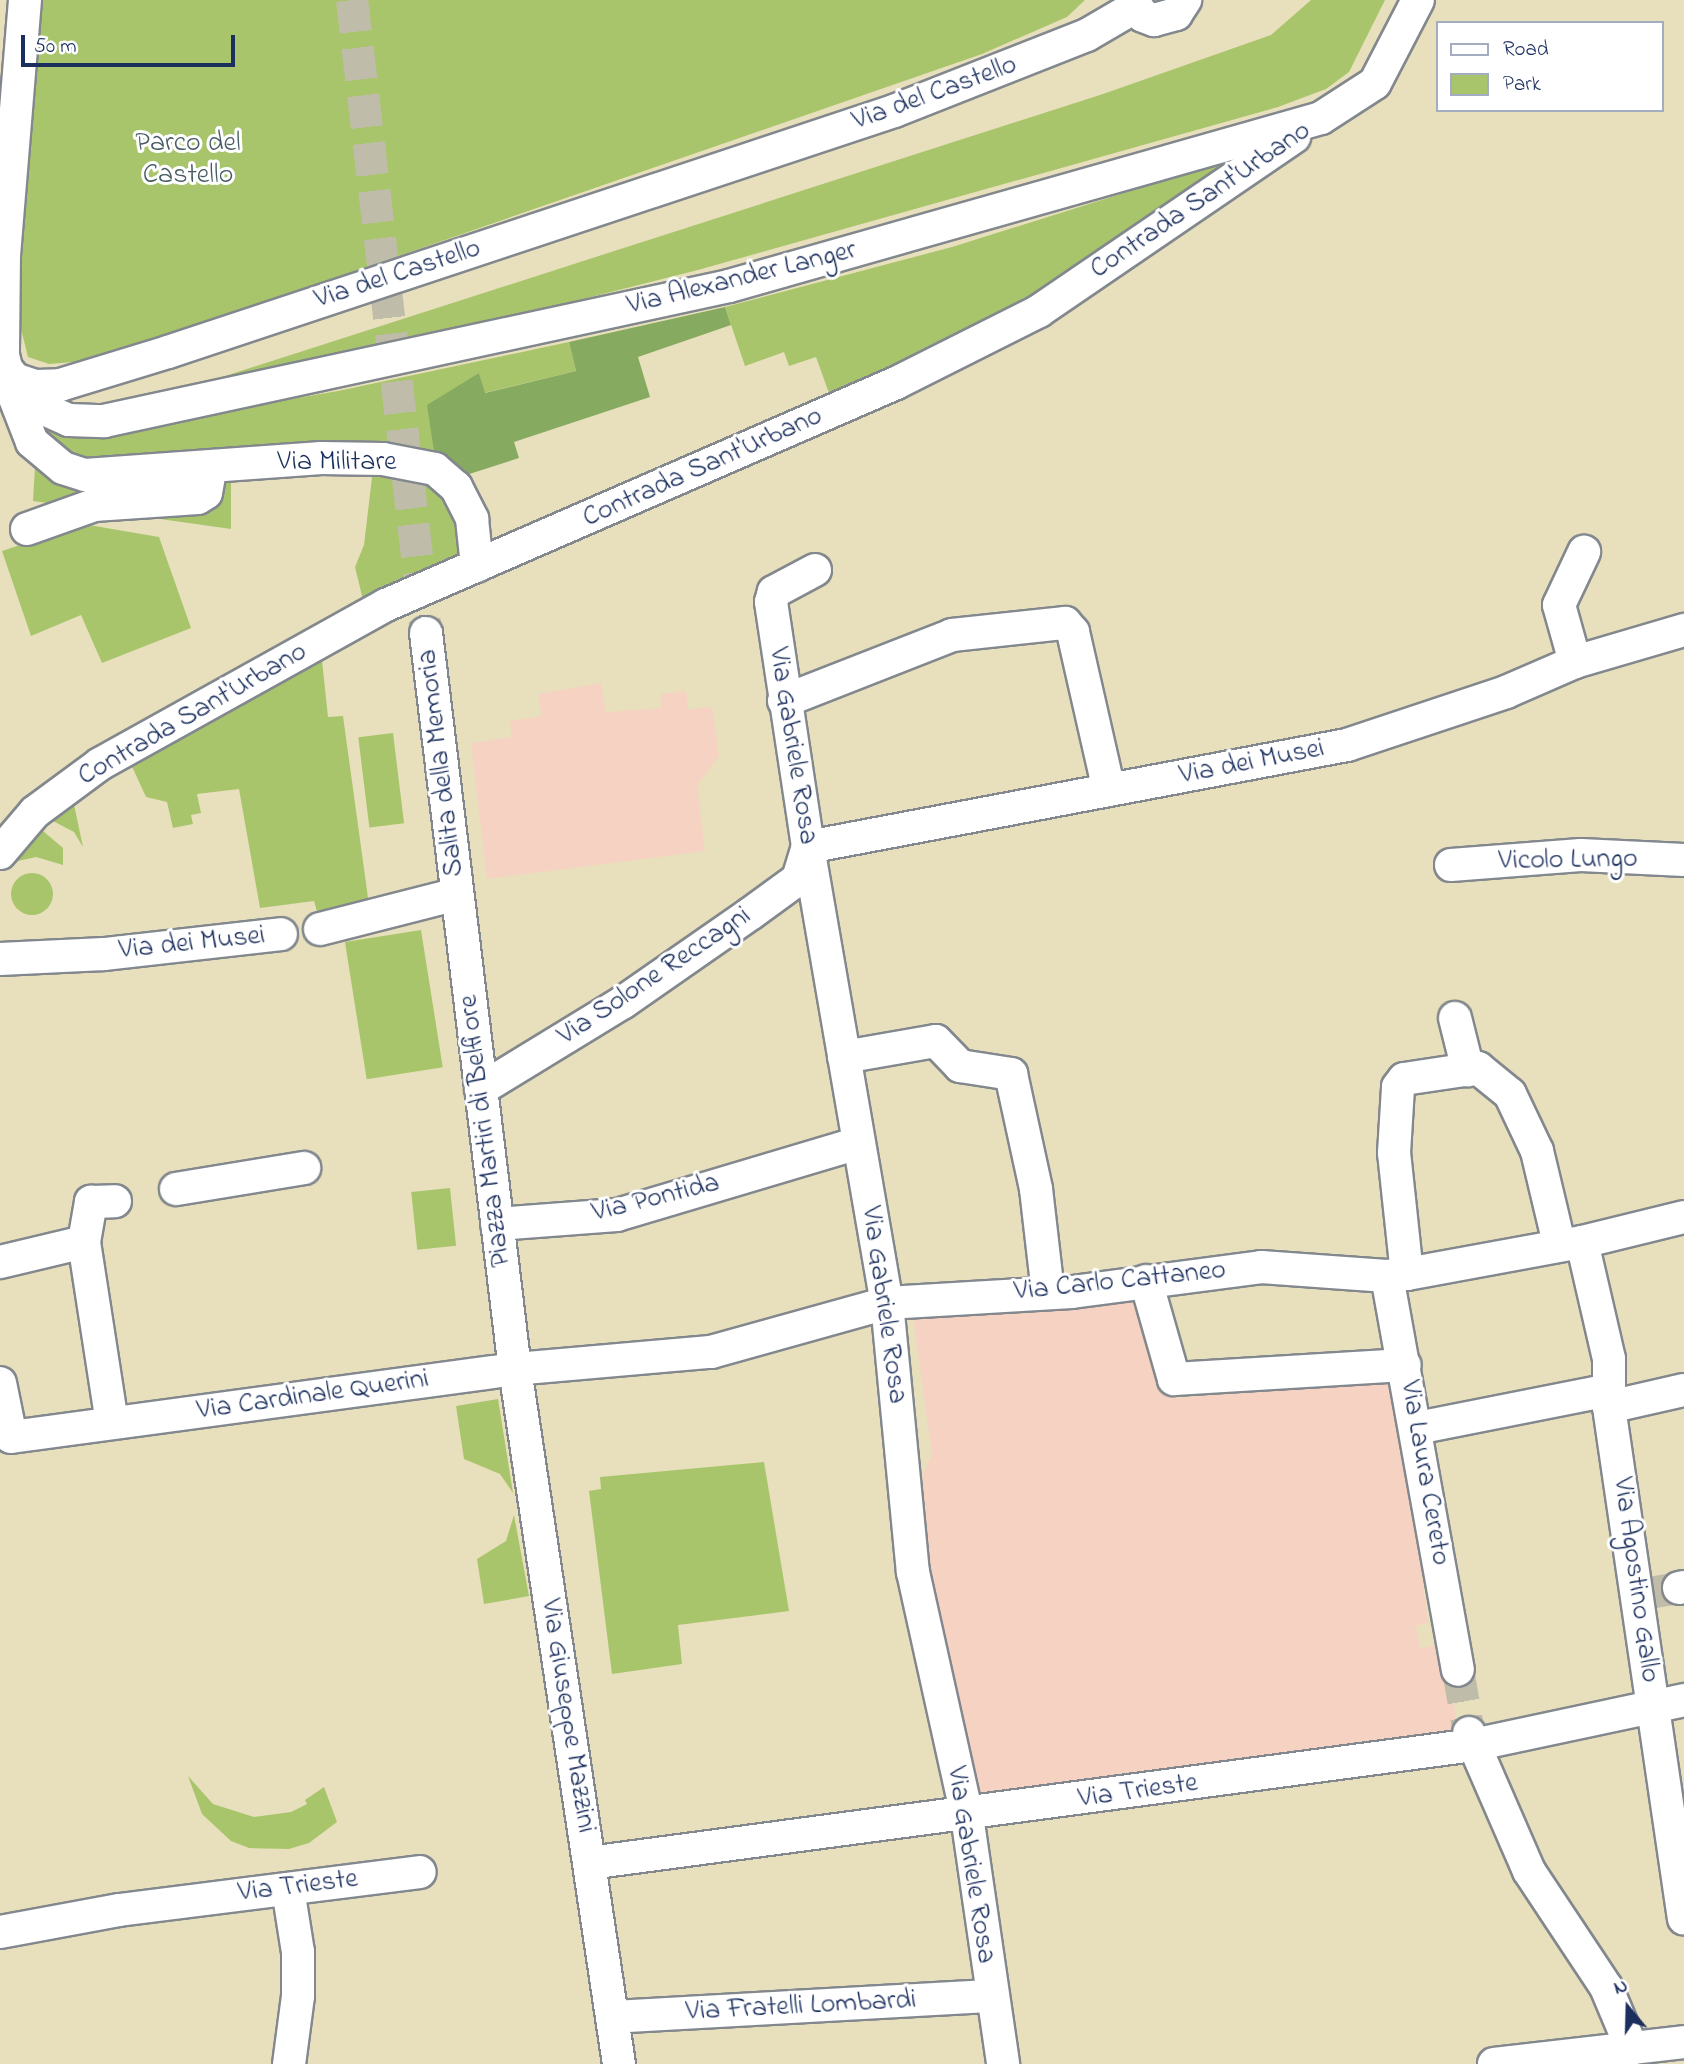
<!DOCTYPE html>
<style>
body{margin:0}
#map{position:relative;width:1684px;height:2064px;overflow:hidden;background:#e8e0bc;font-family:"Indie Flower",sans-serif}
div>[style]{position:absolute}
.built>*{inset:0;background:#f5d2c2}
.green>*{inset:0;background:#a9c56c;transform-origin:0 0}
.round{border-radius:50%}
.forest>*{inset:0;background:#86aa60}
.street-tunnel>*{height:32px;margin-top:-16px;transform-origin:0;background:repeating-linear-gradient(90deg,#bfbda9 0 32px,transparent 0 48px)}
.roads{filter:drop-shadow(2px 0 #82888d) drop-shadow(-2px 0 #82888d) drop-shadow(0 2px #82888d) drop-shadow(0 -2px #82888d)}
.street>*{height:32px;margin:-16px;padding:0 16px;transform-origin:16px;border-radius:16px;background:#fff}
span{translate:-50% -50%;white-space:nowrap;text-align:center;line-height:1.15;-webkit-text-stroke:6px #fff;paint-order:stroke}
.street-label{font-size:28px;color:#1b2f5e}
.park-label{font-size:28px;color:#465c62}
.legend{position:absolute;left:1436px;top:21px;width:228px;height:91px;box-sizing:border-box;background:#fff;border:2px solid #a4acbf;margin:0;padding:9px 12px;list-style:none;font-size:21px;color:#1b2f5e}
.legend li{display:flex;align-items:center;gap:14px;height:35px}
.legend b{width:35px;border:2px solid #a4acbf}
.north{position:absolute;left:1593px;top:1973px;width:70px;height:70px;-webkit-text-stroke:5px #fff;paint-order:stroke;rotate:341deg;font-size:19px;font-weight:700;line-height:28px;text-align:center;color:#1b2f5e}
.north::after{content:'';display:block;margin:auto;width:24px;height:32px;background:#1b2f5e;clip-path:polygon(50% 0,100% 100%,50% 72%,0 100%)}
.scale{position:absolute;left:21px;top:35px;width:214px;height:32px;box-sizing:border-box;border:4px solid #1b2f5e;border-top:0;padding-left:9px;font-size:21px;line-height:24px;white-space:nowrap;color:#1b2f5e;-webkit-text-stroke:5px #fff;paint-order:stroke}
</style>
<div id="map">
<div class="built">
<i style="clip-path:polygon(601px 683px,606px 712px,662px 708px,661px 694px,686px 691px,688px 709px,712px 707px,719px 756px,697px 785px,705px 851px,487px 879px,471px 743px,512px 737px,510px 721px,542px 716px,538px 694px)"></i>
<i style="clip-path:polygon(1140px 1289px,1176px 1399px,1342px 1373px,1397px 1378px,1428px 1623px,1416px 1626px,1420px 1648px,1443px 1645px,1459px 1734px,968px 1802px,923px 1573px,917px 1489px,932px 1454px,912px 1310px)"></i>
</div>
<div class="green">
<i style="clip-path:polygon(41px 0,1085px 0,1067px 17px,982px 54px,98px 360px,49px 364px,28px 357px,21px 329px,18px 235px)"></i>
<i style="clip-path:polygon(1311px 0,1385px 0,1349px 72px,1326px 89px,1278px 107px,698px 270px,417px 341px,109px 406px,222px 377px,1103px 94px,1271px 35px)"></i>
<i style="clip-path:polygon(1216px 164px,1218px 170px,1204px 181px,1030px 295px,884px 370px,829px 393px,816px 357px,789px 366px,784px 352px,745px 366px,725px 307px,952px 247px)"></i>
<i style="clip-path:polygon(569px 342px,576px 371px,484px 393px,479px 373px,435px 458px,87px 465px,40px 439px,29px 408px,107px 430px,338px 391px)"></i>
<i style="clip-path:polygon(0 375px,44px 463px,231px 472px,231px 529px,33px 501px,35px 467px,16px 446px,0 407px)"></i>
<i style="clip-path:polygon(373px 469px,432px 475px,451px 491px,463px 556px,363px 600px,355px 567px,364px 545px)"></i>
<i style="clip-path:polygon(83px 524px,159px 537px,191px 628px,102px 663px,81px 615px,31px 636px,2px 551px)"></i>
<i style="clip-path:polygon(321px 651px,328px 717px,343px 716px,369px 905px,318px 915px,314px 901px,260px 908px,239px 789px,197px 794px,201px 813px,191px 815px,193px 824px,173px 828px,167px 802px,146px 797px,129px 760px)"></i>
<i style="left:393px;top:733px;width:91px;height:35px;rotate:83deg"></i>
<i style="clip-path:polygon(72px 795px,83px 847px,74px 832px,51px 820px)"></i>
<i style="clip-path:polygon(43px 831px,63px 848px,63px 865px,36px 857px,18px 861px,3px 871px,6px 860px,34px 832px)"></i>
<i class="round" style="left:11px;top:873px;width:42px;height:42px"></i>
<i style="left:421px;top:930px;width:139px;height:77px;rotate:81deg"></i>
<i style="left:450px;top:1188px;width:58px;height:39px;rotate:84deg"></i>
<i style="clip-path:polygon(498px 1399px,513px 1493px,500px 1474px,464px 1459px,456px 1406px)"></i>
<i style="clip-path:polygon(764px 1462px,789px 1611px,678px 1625px,682px 1664px,612px 1674px,589px 1491px,601px 1489px,600px 1477px)"></i>
<i style="clip-path:polygon(514px 1515px,529px 1596px,484px 1604px,477px 1559px,506px 1541px)"></i>
<i style="clip-path:polygon(188px 1776px,213px 1804px,254px 1817px,291px 1812px,307px 1804px,305px 1800px,324px 1787px,337px 1822px,309px 1843px,289px 1849px,249px 1848px,231px 1841px,202px 1814px)"></i>
</div>
<div class="forest">
<i style="clip-path:polygon(725px 307px,731px 325px,638px 357px,650px 397px,514px 442px,519px 458px,463px 476px,435px 458px,427px 405px,479px 373px,485px 393px,576px 371px,569px 342px)"></i>
</div>
<div class="street-tunnel">
<i style="left:352px;top:0;width:637px;rotate:83.33deg"></i>
<i style="left:1644px;top:1594px;width:36px;rotate:-10deg"></i>
<i style="left:1458px;top:1670px;width:64px;rotate:80.1deg"></i>
</div>
<div class="roads">
<div class="street">
<i style="left:25px;top:0;width:255px;rotate:94.7deg"></i>
<i style="left:4px;top:254px;width:101px;rotate:90.6deg"></i>
<i style="left:3px;top:355px;width:13px;rotate:77deg"></i>
<i style="left:6px;top:368px;width:47px;rotate:51.9deg"></i>
<i style="left:35px;top:405px;width:37px;rotate:24deg"></i>
<i style="left:69px;top:420px;width:35px;rotate:2deg"></i>
<i style="left:104px;top:421px;width:639px;rotate:-12.19deg"></i>
<i style="left:729px;top:286px;width:615px;rotate:-15.84deg"></i>
<i style="left:1321px;top:118px;width:64px;rotate:-32.9deg"></i>
<i style="left:1375px;top:83px;width:93px;rotate:-62.6deg"></i>
<i style="left:1132px;top:0;width:19px;rotate:55deg"></i>
<i style="left:1143px;top:16px;width:12px;rotate:20deg"></i>
<i style="left:1154px;top:20px;width:23px;rotate:-15deg"></i>
<i style="left:1176px;top:14px;width:17px;rotate:-57deg"></i>
<i style="left:14px;top:379px;width:23px;rotate:18deg"></i>
<i style="left:36px;top:386px;width:24px;rotate:-2deg"></i>
<i style="left:60px;top:385px;width:113px;rotate:-17deg"></i>
<i style="left:168px;top:352px;width:765px;rotate:-18.36deg"></i>
<i style="left:894px;top:111px;width:207px;rotate:-21.5deg"></i>
<i style="left:1087px;top:35px;width:56px;rotate:-30.3deg"></i>
<i style="left:9px;top:383px;width:63px;rotate:68.7deg"></i>
<i style="left:32px;top:442px;width:40px;rotate:40deg"></i>
<i style="left:63px;top:468px;width:23px;rotate:18deg"></i>
<i style="left:85px;top:475px;width:237px;rotate:-4.1deg"></i>
<i style="left:321px;top:458px;width:62px;rotate:0.9deg"></i>
<i style="left:383px;top:459px;width:53px;rotate:10.9deg"></i>
<i style="left:435px;top:469px;width:28px;rotate:41deg"></i>
<i style="left:456px;top:487px;width:36px;rotate:63deg"></i>
<i style="left:472px;top:519px;width:47px;rotate:83.9deg"></i>
<i style="left:27px;top:529px;width:71px;rotate:-19.7deg"></i>
<i style="left:94px;top:505px;width:104px;rotate:-3.9deg"></i>
<i style="left:198px;top:498px;width:9px;rotate:-32deg"></i>
<i style="left:206px;top:493px;width:27px;rotate:-80deg"></i>
<i style="left:815px;top:570px;width:47px;rotate:151.8deg"></i>
<i style="left:774px;top:592px;width:10px;rotate:107deg"></i>
<i style="left:771px;top:602px;width:248px;rotate:81.4deg"></i>
<i style="left:808px;top:847px;width:463px;rotate:80.2deg"></i>
<i style="left:887px;top:1303px;width:270px;rotate:84.5deg"></i>
<i style="left:913px;top:1572px;width:250px;rotate:77.5deg"></i>
<i style="left:967px;top:1816px;width:251px;rotate:81.7deg"></i>
<i style="left:426px;top:633px;width:741px;rotate:83.11deg"></i>
<i style="left:515px;top:1369px;width:703px;rotate:81.49deg"></i>
<i style="left:1575px;top:662px;width:59px;rotate:-105.7deg"></i>
<i style="left:1559px;top:605px;width:59px;rotate:-64.7deg"></i>
<i style="left:784px;top:701px;width:180px;rotate:-21.4deg"></i>
<i style="left:952px;top:635px;width:114px;rotate:-6.1deg"></i>
<i style="left:1065px;top:623px;width:12px;rotate:48deg"></i>
<i style="left:1073px;top:632px;width:162px;rotate:77.2deg"></i>
<i style="left:808px;top:847px;width:549px;rotate:-10.72deg"></i>
<i style="left:1347px;top:745px;width:168px;rotate:-18.4deg"></i>
<i style="left:1506px;top:692px;width:75px;rotate:-23.5deg"></i>
<i style="left:1575px;top:662px;width:114px;rotate:-16.4deg"></i>
<i style="left:0;top:853px;width:54px;rotate:-49.5deg"></i>
<i style="left:35px;top:812px;width:81px;rotate:-36.4deg"></i>
<i style="left:100px;top:764px;width:327px;rotate:-29.1deg"></i>
<i style="left:386px;top:605px;width:556px;rotate:-23.52deg"></i>
<i style="left:896px;top:383px;width:160px;rotate:-26.7deg"></i>
<i style="left:1039px;top:311px;width:309px;rotate:-34.3deg"></i>
<i style="left:1451px;top:865px;width:130px;rotate:-4.4deg"></i>
<i style="left:1581px;top:855px;width:103px;rotate:2.8deg"></i>
<i style="left:320px;top:929px;width:141px;rotate:-14.3deg"></i>
<i style="left:0;top:959px;width:104px;rotate:-2.8deg"></i>
<i style="left:104px;top:954px;width:178px;rotate:-6.4deg"></i>
<i style="left:1455px;top:1018px;width:54px;rotate:76deg"></i>
<i style="left:844px;top:1057px;width:93px;rotate:-9.9deg"></i>
<i style="left:936px;top:1041px;width:35px;rotate:46deg"></i>
<i style="left:960px;top:1066px;width:52px;rotate:8.9deg"></i>
<i style="left:1011px;top:1074px;width:118px;rotate:77.7deg"></i>
<i style="left:1036px;top:1189px;width:104px;rotate:83.4deg"></i>
<i style="left:481px;top:1089px;width:165px;rotate:-31.4deg"></i>
<i style="left:622px;top:1003px;width:156px;rotate:-34.8deg"></i>
<i style="left:750px;top:914px;width:59px;rotate:-36.1deg"></i>
<i style="left:798px;top:879px;width:34px;rotate:-73deg"></i>
<i style="left:176px;top:1189px;width:130px;rotate:-9.3deg"></i>
<i style="left:497px;top:1224px;width:120px;rotate:-4.3deg"></i>
<i style="left:617px;top:1215px;width:252px;rotate:-16.6deg"></i>
<i style="left:1582px;top:1242px;width:120px;rotate:77deg"></i>
<i style="left:1609px;top:1359px;width:48px;rotate:90deg"></i>
<i style="left:1609px;top:1407px;width:517px;rotate:81.67deg"></i>
<i style="left:0;top:1262px;width:86px;rotate:-13.4deg"></i>
<i style="left:1407px;top:1274px;width:122px;rotate:-96.1deg"></i>
<i style="left:1394px;top:1153px;width:66px;rotate:-86.5deg"></i>
<i style="left:1398px;top:1087px;width:10px;rotate:-53deg"></i>
<i style="left:1404px;top:1079px;width:75px;rotate:-8.5deg"></i>
<i style="left:1478px;top:1068px;width:41px;rotate:39.1deg"></i>
<i style="left:1510px;top:1094px;width:63px;rotate:64.7deg"></i>
<i style="left:1537px;top:1151px;width:95px;rotate:76.6deg"></i>
<i style="left:1387px;top:1276px;width:400px;rotate:79.8deg"></i>
<i style="left:1146px;top:1281px;width:102px;rotate:74.1deg"></i>
<i style="left:1174px;top:1379px;width:231px;rotate:-3.5deg"></i>
<i style="left:0;top:1383px;width:55px;rotate:78.5deg"></i>
<i style="left:11px;top:1437px;width:509px;rotate:-7.68deg"></i>
<i style="left:515px;top:1369px;width:197px;rotate:-5deg"></i>
<i style="left:711px;top:1352px;width:183px;rotate:-15.6deg"></i>
<i style="left:887px;top:1303px;width:185px;rotate:-3.4deg"></i>
<i style="left:1072px;top:1292px;width:191px;rotate:-7.5deg"></i>
<i style="left:1261px;top:1267px;width:126px;rotate:4.1deg"></i>
<i style="left:1387px;top:1276px;width:20px;rotate:-6deg"></i>
<i style="left:1407px;top:1274px;width:178px;rotate:-10.4deg"></i>
<i style="left:1582px;top:1242px;width:105px;rotate:-13.8deg"></i>
<i style="left:1609px;top:1407px;width:77px;rotate:-12.8deg"></i>
<i style="left:112px;top:1423px;width:183px;rotate:-98.8deg"></i>
<i style="left:84px;top:1242px;width:41px;rotate:-80.1deg"></i>
<i style="left:91px;top:1202px;width:24px;rotate:-2deg"></i>
<i style="left:1417px;top:1428px;width:196px;rotate:-11.2deg"></i>
<i style="left:1679px;top:1588px;width:5px;rotate:-11deg"></i>
<i style="left:1469px;top:1733px;width:150px;rotate:66.5deg"></i>
<i style="left:1529px;top:1871px;width:139px;rotate:56.4deg"></i>
<i style="left:1606px;top:1987px;width:67px;rotate:67.2deg"></i>
<i style="left:589px;top:1863px;width:892px;rotate:-7.6deg"></i>
<i style="left:1473px;top:1745px;width:216px;rotate:-12deg"></i>
<i style="left:288px;top:1889px;width:64px;rotate:81deg"></i>
<i style="left:298px;top:1952px;width:44px;rotate:90deg"></i>
<i style="left:298px;top:1996px;width:69px;rotate:97.5deg"></i>
<i style="left:0;top:1932px;width:121px;rotate:-10.5deg"></i>
<i style="left:119px;top:1910px;width:303px;rotate:-7.2deg"></i>
<i style="left:612px;top:2017px;width:379px;rotate:-3.2deg"></i>
<i style="left:1494px;top:2064px;width:191px;rotate:-6.6deg"></i>
</div>
</div>
<div class="street-label">
<span style="left:935px;top:94px;rotate:-20deg">Via del Castello</span>
<span style="left:1201px;top:201px;rotate:-34deg">Contrada Sant'Urbano</span>
<span style="left:398px;top:275px;rotate:-18deg">Via del Castello</span>
<span style="left:742px;top:279px;rotate:-14deg">Via Alexander Langer</span>
<span style="left:337px;top:463px">Via Militare</span>
<span style="left:703px;top:468px;rotate:-24deg">Contrada Sant'Urbano</span>
<span style="left:193px;top:715px;rotate:-30deg">Contrada Sant'Urbano</span>
<span style="left:792px;top:746px;rotate:81deg">Via Gabriele Rosa</span>
<span style="left:442px;top:763px;rotate:-97deg">Salita della Memoria</span>
<span style="left:1252px;top:763px;rotate:-11deg">Via dei Musei</span>
<span style="left:1568px;top:861px;rotate:-1deg">Vicolo Lungo</span>
<span style="left:192px;top:944px;rotate:-6deg">Via dei Musei</span>
<span style="left:655px;top:977px;rotate:-34deg">Via Solone Reccagni</span>
<span style="left:486px;top:1131px;rotate:-97deg">Piazza Martiri di Belfiore</span>
<span style="left:656px;top:1199px;rotate:-14deg">Via Pontida</span>
<span style="left:1120px;top:1282px;rotate:-6deg">Via Carlo Cattaneo</span>
<span style="left:883px;top:1305px;rotate:82deg">Via Gabriele Rosa</span>
<span style="left:313px;top:1396px;rotate:-8deg">Via Cardinale Querini</span>
<span style="left:1424px;top:1473px;rotate:80deg">Via Laura Cereto</span>
<span style="left:1635px;top:1580px;rotate:82deg">Via Agostino Gallo</span>
<span style="left:567px;top:1716px;rotate:81deg">Via Giuseppe Mazzini</span>
<span style="left:1138px;top:1792px;rotate:-8deg">Via Trieste</span>
<span style="left:970px;top:1865px;rotate:81deg">Via Gabriele Rosa</span>
<span style="left:298px;top:1887px;rotate:-7deg">Via Trieste</span>
<span style="left:801px;top:2007px;rotate:-3deg">Via Fratelli Lombardi</span>
</div>
<div class="park-label">
<span style="left:188px;top:160px">Parco del<br>Castello</span>
</div>
<ul class="legend">
<li><b style="height:9px;background:#fff"></b>Road</li>
<li><b style="height:19px;background:#a9c56c"></b>Park</li>
</ul>
<div class="north">N</div>
<div class="scale">50 m</div>
</div>
